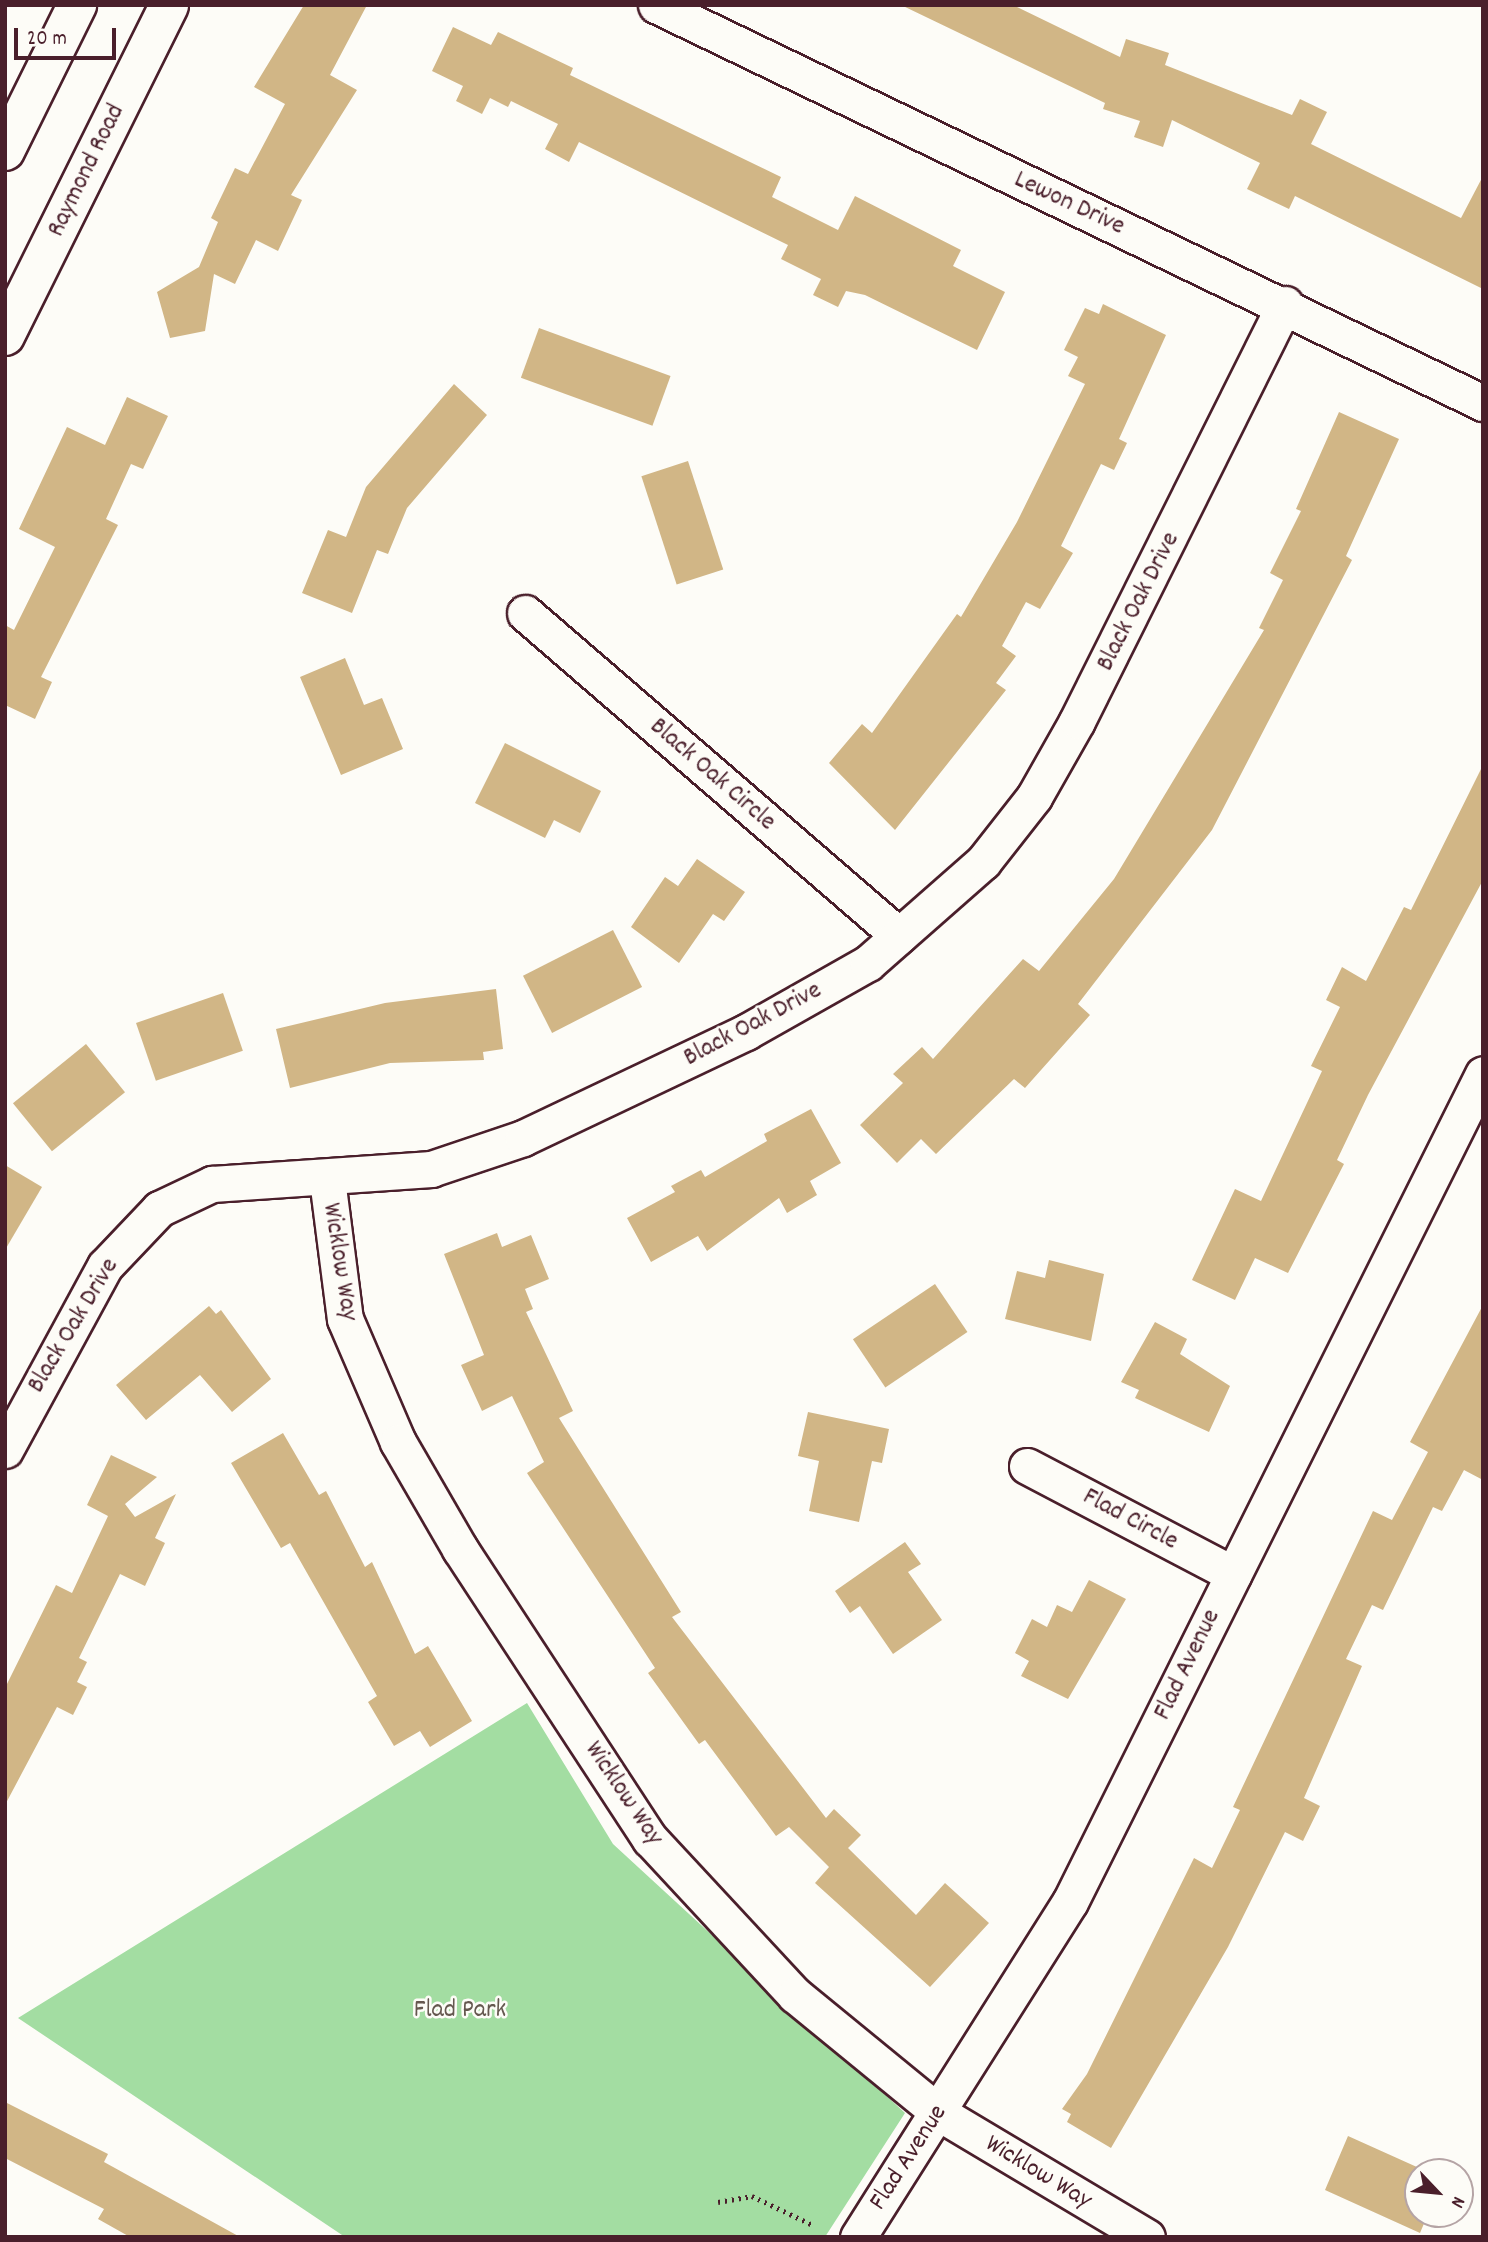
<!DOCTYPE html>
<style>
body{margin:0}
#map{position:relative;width:1488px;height:2242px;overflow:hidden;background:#fdfcf7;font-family:Dekko,sans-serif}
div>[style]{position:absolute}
.green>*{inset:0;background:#a3dda2}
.building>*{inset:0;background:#d1b686;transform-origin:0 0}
.path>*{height:4.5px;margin-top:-2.25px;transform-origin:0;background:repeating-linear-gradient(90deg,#4a1f2b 0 2px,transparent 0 7px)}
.roads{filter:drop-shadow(2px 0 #4a1f2b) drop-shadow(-2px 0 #4a1f2b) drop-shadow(0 2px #4a1f2b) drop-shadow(0 -2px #4a1f2b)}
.minor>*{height:35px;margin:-17.5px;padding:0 17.5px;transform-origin:17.5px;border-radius:17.5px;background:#fdfcf7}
.major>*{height:38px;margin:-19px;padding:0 19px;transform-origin:19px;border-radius:19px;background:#fdfcf7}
span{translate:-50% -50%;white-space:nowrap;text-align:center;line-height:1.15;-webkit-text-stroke:5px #fdfcf7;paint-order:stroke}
.street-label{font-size:26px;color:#4a1f2b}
.park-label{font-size:26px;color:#65584f}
.frame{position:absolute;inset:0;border:7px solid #4a1f2b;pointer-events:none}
.north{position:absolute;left:1404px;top:2158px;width:70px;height:70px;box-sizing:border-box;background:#fdfcf7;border:2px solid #b5a4a5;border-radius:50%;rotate:116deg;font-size:19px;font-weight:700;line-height:28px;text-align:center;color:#4a1f2b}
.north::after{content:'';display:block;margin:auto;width:24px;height:32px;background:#4a1f2b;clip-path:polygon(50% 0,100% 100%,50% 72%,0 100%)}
.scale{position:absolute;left:14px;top:28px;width:102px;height:32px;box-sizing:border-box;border:4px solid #4a1f2b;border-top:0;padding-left:9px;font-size:21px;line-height:24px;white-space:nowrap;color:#4a1f2b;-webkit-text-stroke:5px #fdfcf7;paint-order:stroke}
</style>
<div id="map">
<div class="green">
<i style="clip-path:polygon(527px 1703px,613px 1844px,905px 2113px,825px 2237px,345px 2237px,18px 2018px)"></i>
</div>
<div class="building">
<i style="clip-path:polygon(304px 5px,367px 5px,330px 75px,357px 90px,291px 195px,302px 200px,278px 251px,256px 240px,235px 284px,214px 274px,205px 331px,170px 338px,157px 292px,199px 267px,218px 222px,211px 218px,235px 168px,248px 174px,285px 104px,254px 87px)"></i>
<i style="clip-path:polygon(901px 5px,1013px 5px,1120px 57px,1126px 39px,1169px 53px,1165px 65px,1292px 115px,1300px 99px,1327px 112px,1311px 144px,1461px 218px,1483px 176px,1483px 289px,1295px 196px,1289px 209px,1247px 189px,1260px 163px,1172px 120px,1163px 147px,1134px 137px,1140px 121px,1103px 109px,1105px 103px)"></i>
<i style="clip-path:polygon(453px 27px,491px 45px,498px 32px,573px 68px,570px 75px,781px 177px,772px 197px,838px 230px,855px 196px,961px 250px,953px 266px,1005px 292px,977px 350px,865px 295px,846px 291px,838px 307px,813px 295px,821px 279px,781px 259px,788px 245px,579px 142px,569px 162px,545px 149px,558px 124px,511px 101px,508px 107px,490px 98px,482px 114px,456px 101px,463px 86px,432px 71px)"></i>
<i style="clip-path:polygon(1103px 304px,1166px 335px,1119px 439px,1127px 443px,1114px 470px,1101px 464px,1061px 546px,1073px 553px,1040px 609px,1026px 602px,1002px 646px,1016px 656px,996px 683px,1006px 690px,895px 830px,829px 763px,862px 724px,872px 733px,957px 614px,961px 617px,1017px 522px,1085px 384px,1068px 376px,1078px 357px,1064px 350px,1085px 308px,1099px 314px)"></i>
<i style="left:539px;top:328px;width:140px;height:53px;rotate:20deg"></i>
<i style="clip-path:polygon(454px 384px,487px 415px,407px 508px,388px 554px,377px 550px,352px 613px,302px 593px,328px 530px,346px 537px,366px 487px)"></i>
<i style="clip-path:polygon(127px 397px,168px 416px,143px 469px,131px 464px,106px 519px,118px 525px,41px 677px,52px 682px,35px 719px,5px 705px,5px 625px,14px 630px,55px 547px,19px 529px,67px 427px,105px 445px)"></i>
<i style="clip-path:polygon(1339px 412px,1399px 439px,1346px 556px,1352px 560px,1212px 830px,1078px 1004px,1090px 1015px,1025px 1088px,1014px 1079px,936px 1154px,921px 1139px,897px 1163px,860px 1125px,903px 1083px,893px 1074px,922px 1047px,933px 1059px,1023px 959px,1039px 971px,1114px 879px,1264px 630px,1259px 628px,1283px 580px,1270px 573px,1301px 511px,1296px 509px)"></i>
<i style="left:688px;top:461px;width:114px;height:49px;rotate:72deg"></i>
<i style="clip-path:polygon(345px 658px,364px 705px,382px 698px,403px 749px,341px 775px,300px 677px)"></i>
<i style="clip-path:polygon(505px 743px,601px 791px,580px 833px,554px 820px,545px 838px,475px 803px)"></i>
<i style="clip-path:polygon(1483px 765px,1483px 880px,1368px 1095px,1337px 1160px,1344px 1164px,1288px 1273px,1255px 1258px,1235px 1300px,1192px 1280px,1235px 1189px,1261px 1201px,1322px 1071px,1311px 1066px,1340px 1007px,1326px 1000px,1342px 967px,1366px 981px,1404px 907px,1411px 910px)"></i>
<i style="clip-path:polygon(697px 859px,745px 892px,724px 921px,713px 914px,679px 963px,631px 927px,665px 877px,678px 886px)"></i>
<i style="left:613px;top:930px;width:64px;height:101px;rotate:63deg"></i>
<i style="clip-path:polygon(496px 989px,503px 1049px,483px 1052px,484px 1060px,390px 1063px,290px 1088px,276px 1029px,385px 1003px)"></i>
<i style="left:223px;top:993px;width:61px;height:92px;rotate:71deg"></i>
<i style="left:86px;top:1044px;width:62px;height:94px;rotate:51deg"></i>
<i style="clip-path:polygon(811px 1109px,841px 1163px,810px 1181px,817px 1195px,787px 1213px,779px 1198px,707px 1251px,698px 1236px,651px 1262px,627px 1218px,675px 1192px,671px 1186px,701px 1170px,705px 1177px,767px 1141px,764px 1134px)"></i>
<i style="clip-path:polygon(5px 1165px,42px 1187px,5px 1250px)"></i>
<i style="clip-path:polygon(497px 1233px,502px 1247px,531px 1235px,549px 1279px,525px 1289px,533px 1309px,526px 1312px,573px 1411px,559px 1418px,681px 1612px,672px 1617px,826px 1818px,834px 1809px,861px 1835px,848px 1848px,916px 1915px,945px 1883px,989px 1923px,930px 1987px,815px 1883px,829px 1867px,789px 1827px,776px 1836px,705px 1740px,699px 1744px,648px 1673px,655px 1668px,527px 1473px,544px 1462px,512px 1396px,482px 1411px,461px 1365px,484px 1355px,444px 1254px)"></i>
<i style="clip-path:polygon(1049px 1260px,1104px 1274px,1091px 1341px,1005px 1319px,1017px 1271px,1045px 1278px)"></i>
<i style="left:935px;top:1284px;width:58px;height:99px;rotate:56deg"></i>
<i style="clip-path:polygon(1483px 1305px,1483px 1480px,1464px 1470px,1442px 1511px,1433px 1507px,1383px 1610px,1372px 1605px,1346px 1659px,1362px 1666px,1304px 1798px,1320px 1806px,1303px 1841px,1285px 1832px,1228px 1947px,1111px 2148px,1067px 2122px,1071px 2114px,1062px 2109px,1087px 2074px,1194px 1858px,1212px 1868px,1240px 1810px,1233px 1807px,1373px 1511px,1392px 1520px,1428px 1452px,1410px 1442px)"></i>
<i style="clip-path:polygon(209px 1306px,216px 1314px,221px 1310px,271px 1379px,232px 1412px,200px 1375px,146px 1420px,116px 1385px)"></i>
<i style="clip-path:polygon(1155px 1322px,1187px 1339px,1180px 1354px,1230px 1386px,1209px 1432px,1135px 1398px,1139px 1390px,1121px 1382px)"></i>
<i style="clip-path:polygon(808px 1412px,889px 1429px,882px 1463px,872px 1461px,859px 1522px,809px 1511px,819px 1461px,798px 1456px)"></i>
<i style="clip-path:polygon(283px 1433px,319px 1495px,326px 1491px,365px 1567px,372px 1562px,415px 1654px,428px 1646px,472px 1721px,430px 1747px,420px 1731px,394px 1746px,368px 1702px,377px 1696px,290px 1543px,281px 1548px,231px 1463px)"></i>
<i style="clip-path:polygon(111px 1455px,157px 1477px,125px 1504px,135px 1517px,176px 1494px,155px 1538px,165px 1543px,145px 1586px,120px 1574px,79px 1658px,87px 1662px,77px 1682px,87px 1687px,73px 1715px,57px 1707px,5px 1805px,5px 1688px,56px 1585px,72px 1593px,108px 1516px,87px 1505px)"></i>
<i style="clip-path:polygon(905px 1542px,921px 1564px,908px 1572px,942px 1620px,893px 1654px,860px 1606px,850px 1613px,835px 1591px)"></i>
<i style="clip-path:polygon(1089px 1580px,1126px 1599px,1068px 1699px,1021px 1676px,1029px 1661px,1015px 1653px,1032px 1619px,1047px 1627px,1057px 1605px,1072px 1612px)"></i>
<i style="clip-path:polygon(5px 2102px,108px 2154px,104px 2162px,240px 2237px,130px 2237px,98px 2219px,104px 2209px,5px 2158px)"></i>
<i style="clip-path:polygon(1348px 2136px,1428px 2172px,1418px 2172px,1418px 2214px,1428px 2214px,1420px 2233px,1325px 2190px)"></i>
</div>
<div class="path">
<i style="left:718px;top:2202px;width:35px;rotate:-10deg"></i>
<i style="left:752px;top:2196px;width:68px;rotate:25.4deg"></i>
</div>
<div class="roads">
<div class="minor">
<i style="left:656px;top:5px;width:918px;rotate:25.7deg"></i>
<i style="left:525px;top:613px;width:494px;rotate:40.8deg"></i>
<i style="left:327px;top:1179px;width:141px;rotate:82.7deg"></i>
<i style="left:345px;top:1319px;width:134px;rotate:66.7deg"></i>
<i style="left:398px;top:1442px;width:124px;rotate:59.9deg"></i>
<i style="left:460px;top:1549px;width:347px;rotate:56.8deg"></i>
<i style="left:650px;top:1839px;width:213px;rotate:47.1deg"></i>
<i style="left:795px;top:1995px;width:186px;rotate:39.3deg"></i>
<i style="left:939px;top:2113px;width:242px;rotate:30.8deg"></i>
<i style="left:5px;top:1450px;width:209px;rotate:-61.5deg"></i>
<i style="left:105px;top:1266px;width:79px;rotate:-46.5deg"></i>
<i style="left:159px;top:1209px;width:59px;rotate:-25.3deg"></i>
<i style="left:212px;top:1184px;width:220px;rotate:-3.9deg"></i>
<i style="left:431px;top:1169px;width:97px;rotate:-18.6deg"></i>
<i style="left:523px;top:1138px;width:247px;rotate:-25.4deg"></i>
<i style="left:746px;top:1032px;width:140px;rotate:-29.5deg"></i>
<i style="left:868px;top:963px;width:153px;rotate:-41.3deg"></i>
<i style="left:983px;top:862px;width:83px;rotate:-51.9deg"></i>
<i style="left:1034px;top:797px;width:87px;rotate:-60.5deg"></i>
<i style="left:1077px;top:721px;width:466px;rotate:-63.5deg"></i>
<i style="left:1027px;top:1466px;width:233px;rotate:27.7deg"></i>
<i style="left:858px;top:2237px;width:396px;rotate:-57.7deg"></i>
<i style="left:1070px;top:1902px;width:925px;rotate:-63.49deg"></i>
</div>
<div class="major">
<i style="left:5px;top:151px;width:163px;rotate:-63.7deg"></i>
<i style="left:5px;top:336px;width:369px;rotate:-63.6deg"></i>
</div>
</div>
<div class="street-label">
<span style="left:87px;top:171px;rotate:-64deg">Raymond Road</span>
<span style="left:1069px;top:204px;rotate:25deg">Lewon Drive</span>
<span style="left:1139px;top:602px;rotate:-63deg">Black Oak Drive</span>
<span style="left:712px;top:775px;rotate:41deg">Black Oak Circle</span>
<span style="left:753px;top:1025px;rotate:-28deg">Black Oak Drive</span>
<span style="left:339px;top:1262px;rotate:81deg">Wicklow Way</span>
<span style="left:74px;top:1326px;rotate:-59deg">Black Oak Drive</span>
<span style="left:1130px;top:1520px;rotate:28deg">Flad Circle</span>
<span style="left:1188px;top:1665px;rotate:-64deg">Flad Avenue</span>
<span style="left:623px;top:1794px;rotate:56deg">Wicklow Way</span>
<span style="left:909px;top:2158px;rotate:-57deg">Flad Avenue</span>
<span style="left:1038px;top:2173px;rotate:31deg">Wicklow Way</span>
</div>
<div class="park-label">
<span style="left:460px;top:2011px">Flad Park</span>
</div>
<div class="frame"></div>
<div class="north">N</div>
<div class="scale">20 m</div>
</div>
